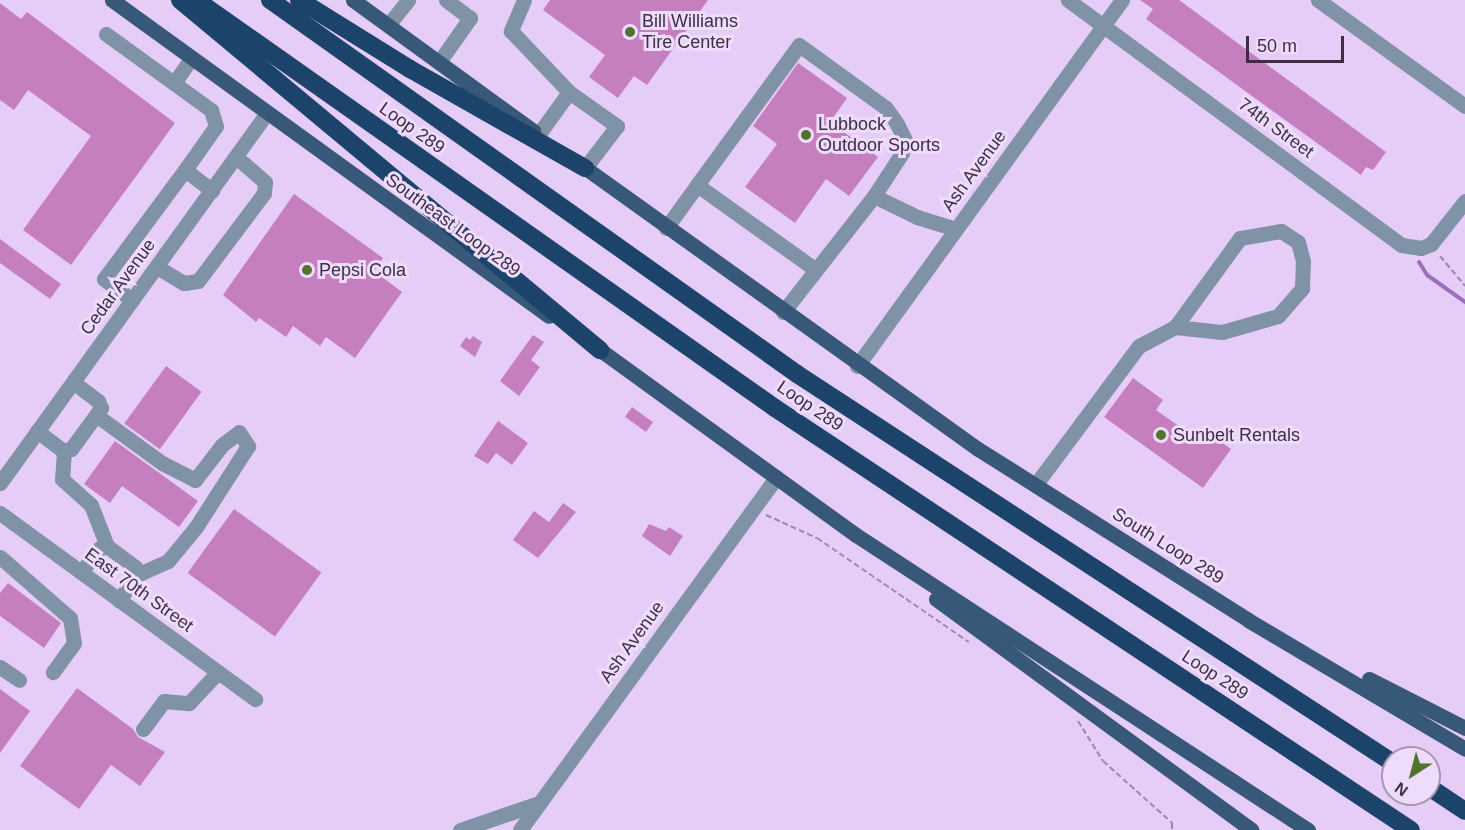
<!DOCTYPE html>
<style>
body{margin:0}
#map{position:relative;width:1465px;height:830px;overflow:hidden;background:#e6cdf8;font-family:Helvetica,sans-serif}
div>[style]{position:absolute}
.stream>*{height:4px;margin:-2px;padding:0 2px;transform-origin:2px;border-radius:2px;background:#9d6fba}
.building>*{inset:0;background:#c67fbe;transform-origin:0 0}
.path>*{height:2px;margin-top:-1px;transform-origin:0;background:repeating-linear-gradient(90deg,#9c88aa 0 6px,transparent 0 9px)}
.minor>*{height:15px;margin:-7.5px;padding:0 7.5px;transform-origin:7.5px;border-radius:7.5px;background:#8092a6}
.major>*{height:15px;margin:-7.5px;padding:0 7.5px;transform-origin:7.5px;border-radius:7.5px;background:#38587a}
.highway>*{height:18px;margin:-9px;padding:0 9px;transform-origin:9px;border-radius:9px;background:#1c436a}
.dots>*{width:16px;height:16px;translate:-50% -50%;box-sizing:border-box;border:3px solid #efdcfd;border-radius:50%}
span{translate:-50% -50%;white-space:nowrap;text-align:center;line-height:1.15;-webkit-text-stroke:6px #efdcfd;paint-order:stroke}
.poi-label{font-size:18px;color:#3c2f44}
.left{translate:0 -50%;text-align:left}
.street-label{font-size:18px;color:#3c2f44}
.north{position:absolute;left:1381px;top:746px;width:60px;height:60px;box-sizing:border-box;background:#efdcfd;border:2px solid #a797b3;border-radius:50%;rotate:216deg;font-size:16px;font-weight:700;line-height:24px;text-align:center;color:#3c2f44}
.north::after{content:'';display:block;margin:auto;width:21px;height:27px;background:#51732c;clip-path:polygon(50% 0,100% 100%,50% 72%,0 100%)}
.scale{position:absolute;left:1246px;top:36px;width:98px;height:27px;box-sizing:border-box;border:3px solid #3c2f44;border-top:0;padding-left:8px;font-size:18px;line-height:21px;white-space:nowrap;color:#3c2f44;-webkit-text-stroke:4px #efdcfd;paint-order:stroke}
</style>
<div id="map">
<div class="stream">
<i style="left:1419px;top:262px;width:15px;rotate:58deg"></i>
<i style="left:1427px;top:275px;width:47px;rotate:35.4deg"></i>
</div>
<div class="building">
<i style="clip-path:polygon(550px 0,708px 0,647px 85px,634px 76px,618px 98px,589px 77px,605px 55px,543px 10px)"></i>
<i style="clip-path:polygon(1140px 0,1179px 0,1386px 152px,1373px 170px,1366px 167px,1361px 175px,1146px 19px,1153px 9px)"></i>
<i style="clip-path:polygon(0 3px,21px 19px,27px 12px,175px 123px,71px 265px,23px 230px,91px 136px,28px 90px,14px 110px,0 100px)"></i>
<i style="clip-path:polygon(798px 63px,847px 98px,830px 122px,878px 157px,849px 196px,826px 179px,795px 223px,745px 187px,777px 144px,753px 126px)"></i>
<i style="clip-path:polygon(294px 194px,383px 258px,374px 271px,402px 292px,355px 358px,326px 337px,320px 346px,293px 326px,286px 337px,259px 318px,256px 322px,223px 295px)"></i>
<i style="clip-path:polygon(0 239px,61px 284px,50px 299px,0 263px)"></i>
<i style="clip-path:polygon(533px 335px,544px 342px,531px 360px,540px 367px,519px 396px,500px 381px)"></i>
<i style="clip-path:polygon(473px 336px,482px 342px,475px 357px,460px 346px,466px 337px,470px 340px)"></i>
<i style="left:166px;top:366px;width:44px;height:71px;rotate:36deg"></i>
<i style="clip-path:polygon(1133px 378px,1163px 400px,1156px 410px,1199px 440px,1206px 431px,1231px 449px,1203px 488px,1104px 417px)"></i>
<i style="left:632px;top:407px;width:26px;height:12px;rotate:36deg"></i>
<i style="clip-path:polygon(498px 421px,528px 443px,512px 465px,496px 453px,488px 464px,474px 456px)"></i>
<i style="clip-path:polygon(115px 441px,198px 501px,179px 527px,122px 486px,110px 503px,84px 484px)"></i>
<i style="clip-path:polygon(563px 503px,576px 512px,538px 558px,513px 540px,534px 511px,549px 522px)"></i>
<i style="left:234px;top:509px;width:108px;height:79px;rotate:36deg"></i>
<i style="clip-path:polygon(649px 524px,666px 531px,669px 527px,683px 536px,670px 556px,642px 536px)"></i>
<i style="clip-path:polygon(8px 583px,61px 623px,44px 648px,0 616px,0 593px)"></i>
<i style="clip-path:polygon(77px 688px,133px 729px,138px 737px,165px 752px,140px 786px,111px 765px,79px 809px,20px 766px)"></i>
<i style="clip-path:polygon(0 689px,30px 711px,0 753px)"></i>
</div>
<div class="path">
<i style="left:1440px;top:256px;width:39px;rotate:50deg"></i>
<i style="left:766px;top:515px;width:56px;rotate:24.3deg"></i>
<i style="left:817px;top:538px;width:184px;rotate:34.4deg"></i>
<i style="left:1078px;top:721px;width:47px;rotate:58deg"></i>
<i style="left:1103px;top:761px;width:93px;rotate:41.9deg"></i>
<i style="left:1172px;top:823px;width:7px;rotate:90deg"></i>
</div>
<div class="minor">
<i style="left:524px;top:0;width:34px;rotate:113deg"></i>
<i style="left:511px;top:31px;width:84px;rotate:46.4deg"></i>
<i style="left:1068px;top:0;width:414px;rotate:36.3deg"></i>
<i style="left:1402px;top:245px;width:19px;rotate:9deg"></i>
<i style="left:1421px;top:248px;width:11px;rotate:-22deg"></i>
<i style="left:1431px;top:244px;width:55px;rotate:-51.7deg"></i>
<i style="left:1318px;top:0;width:181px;rotate:35.8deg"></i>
<i style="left:388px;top:25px;width:32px;rotate:-51deg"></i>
<i style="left:106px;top:34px;width:130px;rotate:35.9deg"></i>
<i style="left:211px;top:110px;width:17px;rotate:73deg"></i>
<i style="left:216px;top:126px;width:54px;rotate:125.2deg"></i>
<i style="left:439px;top:62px;width:54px;rotate:-54.8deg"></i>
<i style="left:470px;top:18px;width:30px;rotate:-143deg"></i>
<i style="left:174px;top:83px;width:29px;rotate:-55deg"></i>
<i style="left:538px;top:135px;width:53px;rotate:-54.2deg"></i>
<i style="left:569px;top:92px;width:59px;rotate:35.3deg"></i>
<i style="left:617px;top:126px;width:53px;rotate:127.3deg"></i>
<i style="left:697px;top:185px;width:173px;rotate:-53.9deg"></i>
<i style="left:799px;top:45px;width:107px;rotate:35.9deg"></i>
<i style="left:886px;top:108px;width:19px;rotate:55deg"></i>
<i style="left:897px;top:124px;width:18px;rotate:63deg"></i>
<i style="left:905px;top:140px;width:13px;rotate:103deg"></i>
<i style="left:902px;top:153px;width:51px;rotate:123.1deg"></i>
<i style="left:666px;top:228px;width:53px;rotate:-54.2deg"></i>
<i style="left:697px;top:185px;width:146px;rotate:35.5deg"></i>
<i style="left:157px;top:267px;width:31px;rotate:31deg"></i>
<i style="left:184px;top:283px;width:14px;rotate:-8deg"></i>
<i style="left:198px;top:281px;width:110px;rotate:-53.1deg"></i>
<i style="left:264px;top:193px;width:11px;rotate:-85deg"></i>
<i style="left:265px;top:182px;width:38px;rotate:-139deg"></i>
<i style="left:132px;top:300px;width:35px;rotate:-143deg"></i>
<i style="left:104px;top:279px;width:136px;rotate:-53.4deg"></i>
<i style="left:185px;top:170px;width:34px;rotate:37deg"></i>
<i style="left:783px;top:312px;width:147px;rotate:-51.9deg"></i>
<i style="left:874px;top:196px;width:48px;rotate:26deg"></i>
<i style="left:917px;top:217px;width:41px;rotate:17.1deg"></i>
<i style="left:857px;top:366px;width:452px;rotate:-54.1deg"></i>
<i style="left:96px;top:415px;width:82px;rotate:36deg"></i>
<i style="left:162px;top:463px;width:37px;rotate:27deg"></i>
<i style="left:195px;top:480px;width:44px;rotate:-52.4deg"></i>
<i style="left:222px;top:445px;width:21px;rotate:-37deg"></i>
<i style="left:239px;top:432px;width:17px;rotate:57deg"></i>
<i style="left:248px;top:446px;width:96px;rotate:122.7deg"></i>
<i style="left:196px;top:527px;width:44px;rotate:129.5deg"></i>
<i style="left:168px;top:561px;width:34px;rotate:156deg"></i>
<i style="left:37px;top:431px;width:34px;rotate:37deg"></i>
<i style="left:64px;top:451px;width:7px;rotate:-16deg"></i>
<i style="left:71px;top:449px;width:42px;rotate:-53.7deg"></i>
<i style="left:96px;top:415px;width:9px;rotate:-54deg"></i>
<i style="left:101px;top:408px;width:8px;rotate:-113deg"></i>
<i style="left:98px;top:401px;width:31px;rotate:-143deg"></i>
<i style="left:64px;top:451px;width:28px;rotate:94deg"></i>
<i style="left:62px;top:479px;width:39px;rotate:42deg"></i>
<i style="left:91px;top:505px;width:44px;rotate:68.7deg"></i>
<i style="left:0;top:483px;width:456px;rotate:-54.2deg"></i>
<i style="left:1036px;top:484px;width:172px;rotate:-53.3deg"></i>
<i style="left:1139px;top:346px;width:41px;rotate:-27.8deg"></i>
<i style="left:1175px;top:327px;width:47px;rotate:6.1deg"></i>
<i style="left:1222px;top:332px;width:58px;rotate:-15.9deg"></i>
<i style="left:1278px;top:316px;width:37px;rotate:-49deg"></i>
<i style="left:1302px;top:288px;width:27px;rotate:-88deg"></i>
<i style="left:1303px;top:261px;width:20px;rotate:-105deg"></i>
<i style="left:1298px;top:242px;width:20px;rotate:-147deg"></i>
<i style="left:1281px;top:231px;width:42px;rotate:170.3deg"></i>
<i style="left:1240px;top:238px;width:110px;rotate:126.1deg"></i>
<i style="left:0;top:513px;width:316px;rotate:36.1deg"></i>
<i style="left:0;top:557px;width:93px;rotate:41.1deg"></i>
<i style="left:70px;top:618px;width:25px;rotate:81deg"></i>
<i style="left:74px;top:643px;width:36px;rotate:126deg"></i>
<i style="left:81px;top:572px;width:31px;rotate:-52deg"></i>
<i style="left:100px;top:548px;width:7px;rotate:-16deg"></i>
<i style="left:107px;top:546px;width:35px;rotate:37deg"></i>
<i style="left:135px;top:567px;width:8px;rotate:76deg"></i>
<i style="left:137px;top:575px;width:31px;rotate:126deg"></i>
<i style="left:0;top:667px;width:23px;rotate:34deg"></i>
<i style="left:143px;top:729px;width:35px;rotate:-53deg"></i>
<i style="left:164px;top:701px;width:25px;rotate:5deg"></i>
<i style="left:189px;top:703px;width:42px;rotate:-46.9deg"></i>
<i style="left:460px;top:830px;width:83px;rotate:-18.9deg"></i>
<i style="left:520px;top:830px;width:436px;rotate:-54deg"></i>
</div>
<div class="major">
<i style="left:112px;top:0;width:539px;rotate:35.87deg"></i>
<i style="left:353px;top:0;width:223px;rotate:36deg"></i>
<i style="left:577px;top:162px;width:493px;rotate:35.6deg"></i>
<i style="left:978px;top:449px;width:320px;rotate:32.3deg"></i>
<i style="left:1248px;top:620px;width:252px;rotate:30.7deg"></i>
<i style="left:592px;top:344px;width:326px;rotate:35.9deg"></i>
<i style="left:856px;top:535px;width:540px;rotate:33.13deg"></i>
<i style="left:936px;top:599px;width:391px;rotate:36.2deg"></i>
<i style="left:1369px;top:679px;width:108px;rotate:27deg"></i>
</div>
<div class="highway">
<i style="left:180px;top:0;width:547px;rotate:39.81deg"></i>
<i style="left:196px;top:0;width:708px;rotate:35.17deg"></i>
<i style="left:775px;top:408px;width:763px;rotate:33.57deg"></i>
<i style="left:270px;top:0;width:646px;rotate:35.36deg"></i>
<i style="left:797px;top:374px;width:712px;rotate:33.13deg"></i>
<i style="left:299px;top:0;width:131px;rotate:31.9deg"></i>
<i style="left:410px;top:69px;width:201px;rotate:29.5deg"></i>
<i style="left:1429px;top:787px;width:43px;rotate:33.7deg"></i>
</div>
<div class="dots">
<i style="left:630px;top:32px;background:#51732c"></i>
<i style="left:806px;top:135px;background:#51732c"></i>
<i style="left:307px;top:270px;background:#51732c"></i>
<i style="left:1161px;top:435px;background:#51732c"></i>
</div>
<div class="poi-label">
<span class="left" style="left:642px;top:32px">Bill Williams<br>Tire Center</span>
<span class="left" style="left:818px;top:135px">Lubbock<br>Outdoor Sports</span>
<span class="left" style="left:319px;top:270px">Pepsi Cola</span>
<span class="left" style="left:1173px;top:435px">Sunbelt Rentals</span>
</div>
<div class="street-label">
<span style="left:412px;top:128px;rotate:35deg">Loop 289</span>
<span style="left:1276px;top:128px;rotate:36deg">74th Street</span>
<span style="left:974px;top:171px;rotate:-54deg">Ash Avenue</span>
<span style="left:453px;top:225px;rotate:36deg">Southeast Loop 289</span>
<span style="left:118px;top:287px;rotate:-54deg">Cedar Avenue</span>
<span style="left:810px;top:406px;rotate:34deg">Loop 289</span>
<span style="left:1168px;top:546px;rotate:32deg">South Loop 289</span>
<span style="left:139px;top:590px;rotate:36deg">East 70th Street</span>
<span style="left:632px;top:642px;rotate:-54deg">Ash Avenue</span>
<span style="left:1215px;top:675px;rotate:33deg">Loop 289</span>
</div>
<div class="north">N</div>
<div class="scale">50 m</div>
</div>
